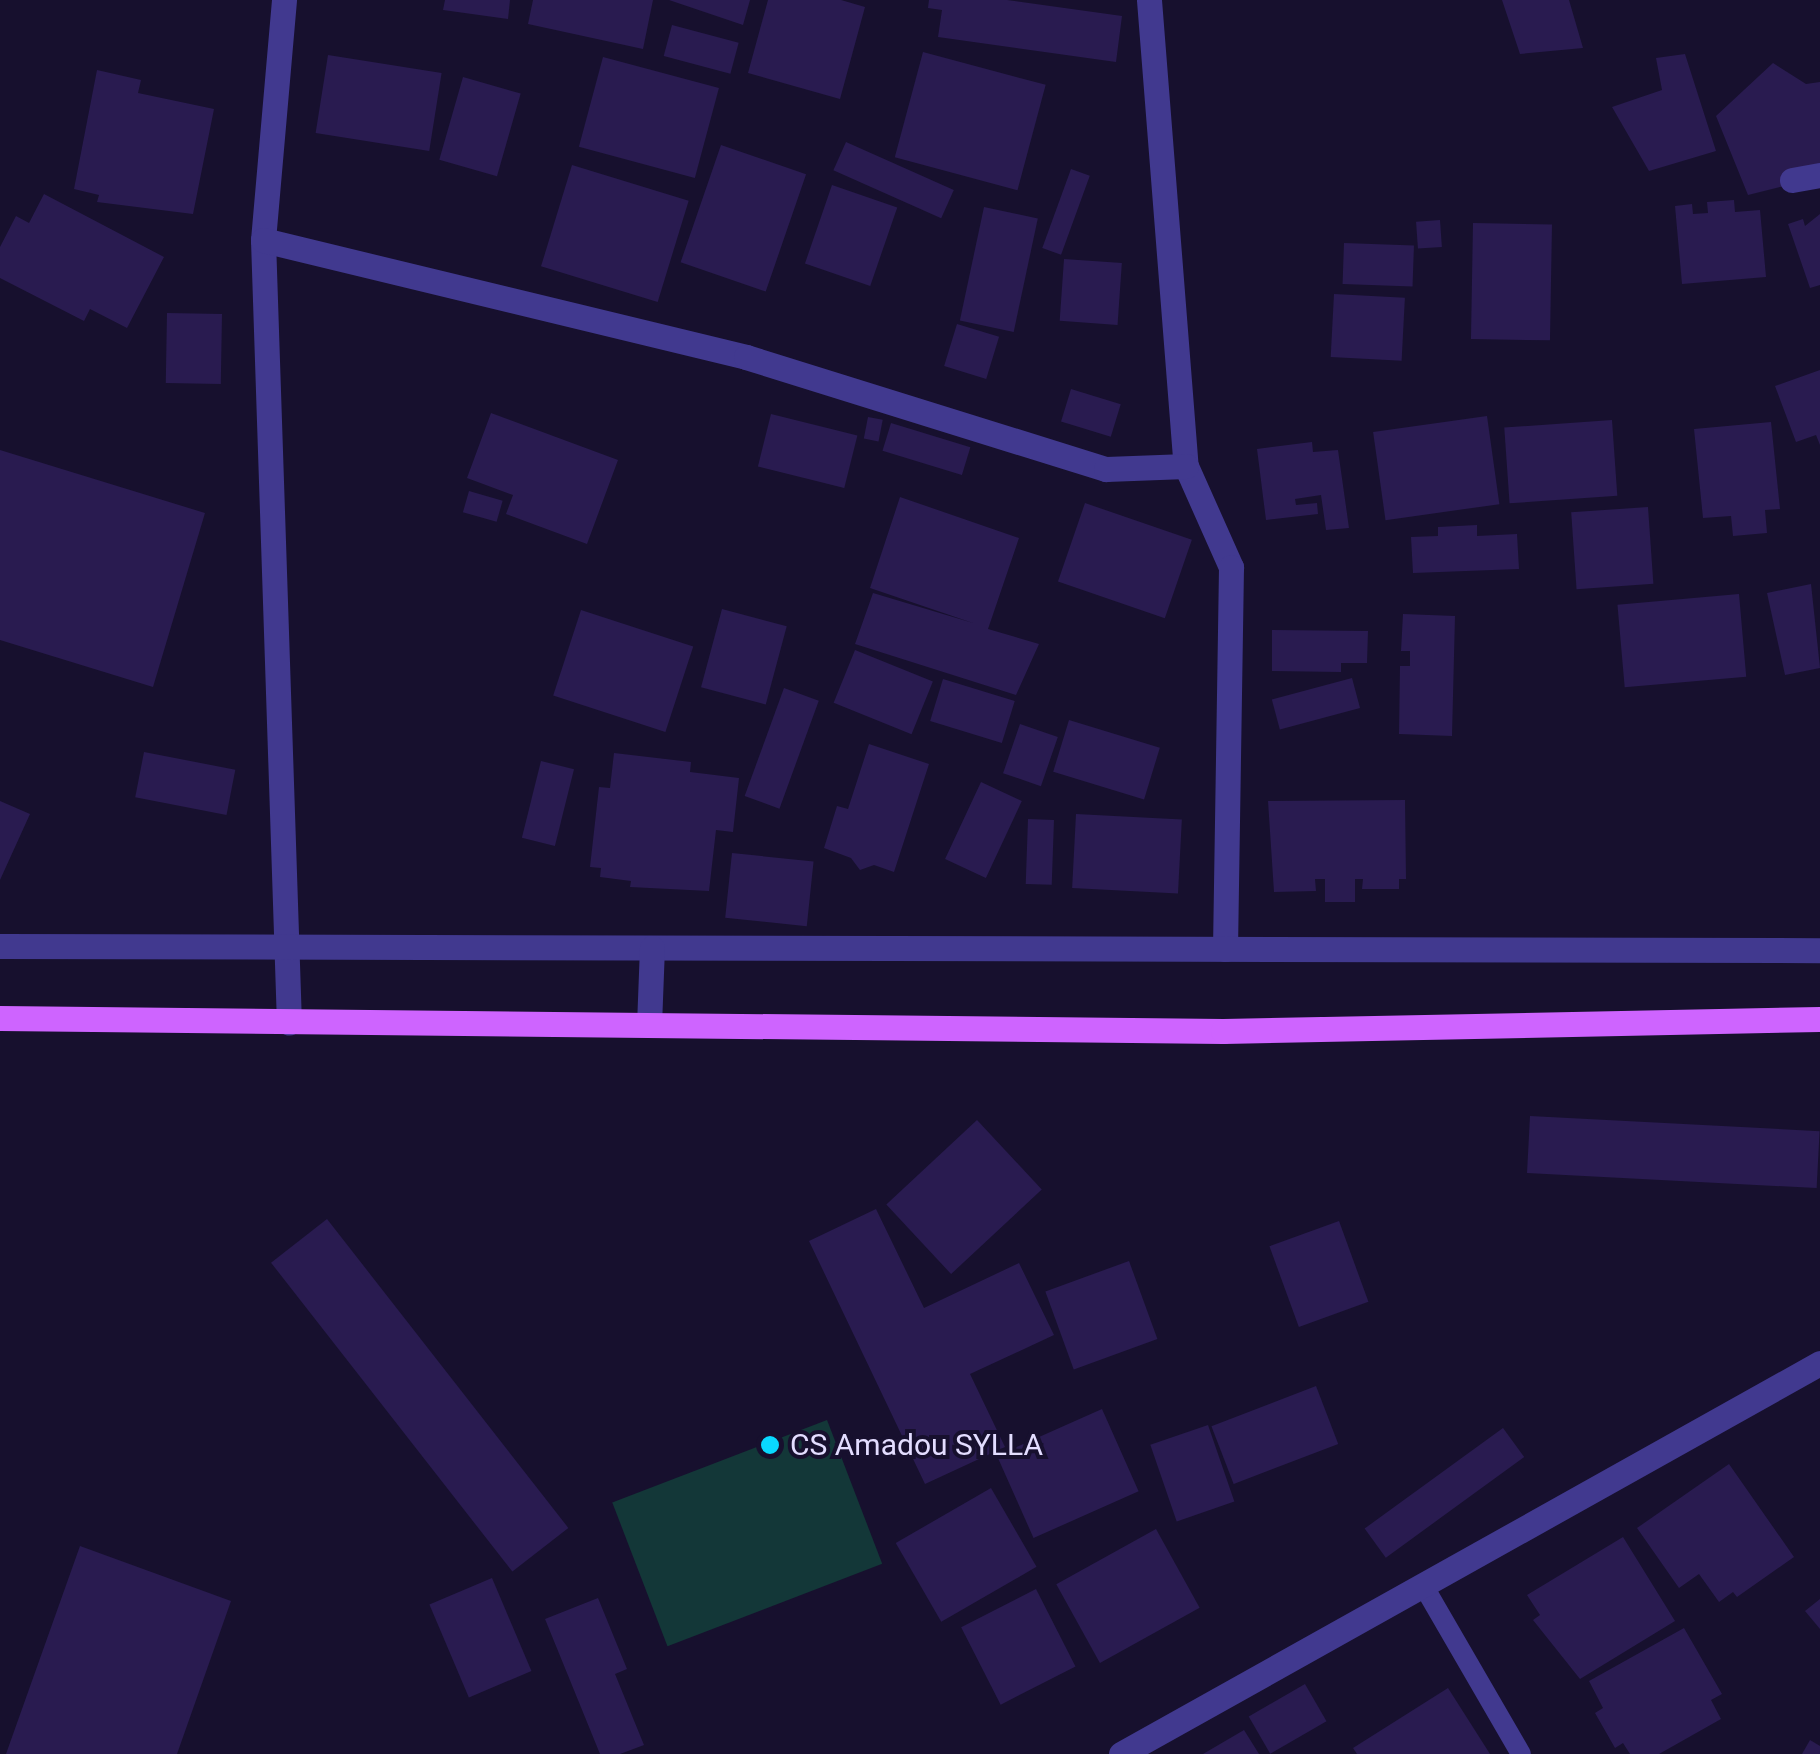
<!DOCTYPE html>
<style>
body{margin:0}
#map{position:relative;width:1820px;height:1754px;overflow:hidden;background:#17102e;font-family:Roboto,sans-serif}
div>[style]{position:absolute}
.green>*{inset:0;background:#133738;transform-origin:0 0}
.building>*{inset:0;background:#291b50;transform-origin:0 0}
.service>*{height:20px;margin:-10px;padding:0 10px;transform-origin:10px;border-radius:10px;background:#41398f}
.minor>*{height:25px;margin:-12.5px;padding:0 12.5px;transform-origin:12.5px;border-radius:12.5px;background:#41398f}
.primary>*{height:25px;margin:-12.5px;padding:0 12.5px;transform-origin:12.5px;border-radius:12.5px;background:#ce64ff}
.dots>*{width:28px;height:28px;translate:-50% -50%;box-sizing:border-box;border:5px solid #17102e;border-radius:50%}
span{translate:-50% -50%;white-space:nowrap;text-align:center;line-height:1.15;-webkit-text-stroke:8px #17102e;paint-order:stroke}
.poi-label{font-size:30px;color:#e3ddff}
.left{translate:0 -50%;text-align:left}
</style>
<div id="map">
<div class="green">
<i style="left:827px;top:1420px;width:154px;height:230px;rotate:69deg"></i>
</div>
<div class="building">
<i style="clip-path:polygon(445px 0,510px 0,508px 19px,443px 10px)"></i>
<i style="clip-path:polygon(533px 0,653px 0,643px 49px,528px 24px)"></i>
<i style="clip-path:polygon(669px 0,750px 0,743px 25px)"></i>
<i style="clip-path:polygon(768px 0,841px 0,865px 7px,840px 99px,748px 73px)"></i>
<i style="clip-path:polygon(929px 0,1007px 0,1122px 16px,1116px 62px,938px 37px,942px 10px,928px 8px)"></i>
<i style="clip-path:polygon(1502px 0,1569px 0,1583px 48px,1520px 54px)"></i>
<i style="left:672px;top:25px;width:69px;height:32px;rotate:15deg"></i>
<i style="left:923px;top:52px;width:127px;height:109px;rotate:15deg"></i>
<i style="clip-path:polygon(1685px 54px,1716px 151px,1649px 171px,1612px 107px,1662px 90px,1656px 58px)"></i>
<i style="left:328px;top:55px;width:115px;height:79px;rotate:9deg"></i>
<i style="left:603px;top:57px;width:120px;height:93px;rotate:15deg"></i>
<i style="clip-path:polygon(1773px 63px,1806px 84px,1820px 82px,1820px 177px,1748px 195px,1716px 116px)"></i>
<i style="clip-path:polygon(97px 70px,141px 80px,138px 93px,214px 109px,193px 214px,97px 202px,99px 195px,74px 189px)"></i>
<i style="left:463px;top:77px;width:60px;height:86px;rotate:16deg"></i>
<i style="left:846px;top:142px;width:118px;height:31px;rotate:24deg"></i>
<i style="left:721px;top:145px;width:90px;height:124px;rotate:19deg"></i>
<i style="left:572px;top:165px;width:122px;height:106px;rotate:17deg"></i>
<i style="left:1071px;top:169px;width:20px;height:84px;rotate:20deg"></i>
<i style="left:832px;top:185px;width:69px;height:83px;rotate:19deg"></i>
<i style="clip-path:polygon(44px 194px,164px 257px,127px 328px,90px 309px,84px 321px,0 278px,0 247px,16px 216px,29px 223px)"></i>
<i style="clip-path:polygon(1734px 200px,1735px 212px,1760px 210px,1766px 277px,1682px 284px,1675px 206px,1692px 204px,1693px 214px,1708px 213px,1707px 202px)"></i>
<i style="left:984px;top:207px;width:55px;height:116px;rotate:12deg"></i>
<i style="clip-path:polygon(1820px 214px,1820px 285px,1810px 288px,1788px 224px,1803px 219px,1805px 226px)"></i>
<i style="left:1440px;top:220px;width:27px;height:24px;rotate:86deg"></i>
<i style="left:1473px;top:223px;width:79px;height:116px;rotate:1deg"></i>
<i style="left:1344px;top:243px;width:70px;height:41px;rotate:2deg"></i>
<i style="left:1064px;top:259px;width:58px;height:62px;rotate:4deg"></i>
<i style="left:1334px;top:294px;width:71px;height:63px;rotate:3deg"></i>
<i style="left:167px;top:313px;width:55px;height:70px;rotate:1deg"></i>
<i style="left:957px;top:324px;width:44px;height:44px;rotate:17deg"></i>
<i style="clip-path:polygon(1820px 370px,1820px 445px,1816px 435px,1796px 442px,1775px 386px)"></i>
<i style="left:1071px;top:389px;width:52px;height:34px;rotate:17deg"></i>
<i style="clip-path:polygon(491px 413px,618px 460px,587px 544px,506px 514px,513px 495px,467px 478px)"></i>
<i style="left:771px;top:414px;width:89px;height:54px;rotate:14deg"></i>
<i style="left:1487px;top:416px;width:89px;height:115px;rotate:82deg"></i>
<i style="left:868px;top:417px;width:15px;height:22px;rotate:11deg"></i>
<i style="left:1612px;top:420px;width:76px;height:108px;rotate:86deg"></i>
<i style="clip-path:polygon(1771px 422px,1780px 509px,1765px 510px,1767px 533px,1733px 536px,1731px 516px,1703px 518px,1694px 429px)"></i>
<i style="left:891px;top:423px;width:83px;height:29px;rotate:17deg"></i>
<i style="clip-path:polygon(1312px 442px,1313px 452px,1338px 450px,1349px 528px,1326px 530px,1321px 495px,1295px 499px,1296px 505px,1317px 503px,1318px 514px,1266px 520px,1257px 449px)"></i>
<i style="clip-path:polygon(0 450px,205px 513px,153px 687px,0 640px)"></i>
<i style="left:469px;top:491px;width:35px;height:22px;rotate:16deg"></i>
<i style="clip-path:polygon(900px 497px,1019px 538px,988px 629px,1039px 644px,1016px 695px,855px 644px,873px 593px,973px 623px,870px 588px)"></i>
<i style="left:1085px;top:503px;width:113px;height:83px;rotate:19deg"></i>
<i style="left:1648px;top:507px;width:77px;height:77px;rotate:86deg"></i>
<i style="clip-path:polygon(1477px 525px,1477px 536px,1517px 534px,1519px 569px,1413px 573px,1411px 537px,1438px 536px,1438px 527px)"></i>
<i style="clip-path:polygon(1811px 584px,1820px 668px,1785px 675px,1767px 593px)"></i>
<i style="left:1739px;top:594px;width:83px;height:122px;rotate:85deg"></i>
<i style="left:722px;top:609px;width:67px;height:81px;rotate:15deg"></i>
<i style="left:581px;top:610px;width:118px;height:90px;rotate:18deg"></i>
<i style="clip-path:polygon(1403px 614px,1455px 616px,1452px 736px,1399px 734px,1400px 666px,1410px 666px,1410px 651px,1401px 651px)"></i>
<i style="clip-path:polygon(1272px 630px,1368px 631px,1367px 663px,1341px 663px,1341px 672px,1272px 671px)"></i>
<i style="left:855px;top:650px;width:84px;height:57px;rotate:22deg"></i>
<i style="left:1352px;top:678px;width:31px;height:83px;rotate:75deg"></i>
<i style="left:943px;top:679px;width:75px;height:44px;rotate:17deg"></i>
<i style="left:784px;top:688px;width:37px;height:115px;rotate:20deg"></i>
<i style="left:1069px;top:720px;width:95px;height:54px;rotate:17deg"></i>
<i style="left:1020px;top:724px;width:40px;height:52px;rotate:19deg"></i>
<i style="clip-path:polygon(869px 744px,929px 764px,894px 872px,874px 865px,860px 870px,851px 858px,824px 848px,837px 806px,848px 809px)"></i>
<i style="left:144px;top:752px;width:93px;height:46px;rotate:11deg"></i>
<i style="clip-path:polygon(614px 753px,691px 762px,690px 772px,739px 778px,733px 832px,716px 830px,709px 891px,630px 887px,631px 881px,600px 877px,601px 868px,590px 867px,599px 787px,610px 788px)"></i>
<i style="left:541px;top:761px;width:34px;height:79px;rotate:14deg"></i>
<i style="left:981px;top:782px;width:45px;height:85px;rotate:25deg"></i>
<i style="clip-path:polygon(1405px 800px,1406px 879px,1399px 879px,1399px 889px,1362px 889px,1363px 879px,1355px 879px,1355px 902px,1325px 902px,1325px 879px,1315px 879px,1316px 891px,1274px 892px,1268px 801px)"></i>
<i style="clip-path:polygon(0 801px,30px 814px,0 880px)"></i>
<i style="left:1076px;top:814px;width:106px;height:74px;rotate:3deg"></i>
<i style="left:1028px;top:819px;width:26px;height:65px;rotate:2deg"></i>
<i style="left:732px;top:853px;width:82px;height:65px;rotate:6deg"></i>
<i style="left:1530px;top:1116px;width:290px;height:57px;rotate:3deg"></i>
<i style="left:977px;top:1120px;width:95px;height:124px;rotate:47deg"></i>
<i style="clip-path:polygon(876px 1209px,924px 1308px,1019px 1263px,1054px 1335px,970px 1374px,1005px 1447px,925px 1484px,809px 1241px)"></i>
<i style="left:327px;top:1219px;width:392px;height:71px;rotate:52deg"></i>
<i style="left:1339px;top:1221px;width:86px;height:74px;rotate:70deg"></i>
<i style="left:1129px;top:1261px;width:83px;height:89px;rotate:70deg"></i>
<i style="left:1316px;top:1386px;width:62px;height:112px;rotate:69deg"></i>
<i style="left:1102px;top:1409px;width:90px;height:115px;rotate:66deg"></i>
<i style="left:1208px;top:1425px;width:81px;height:61px;rotate:71deg"></i>
<i style="left:1503px;top:1428px;width:36px;height:171px;rotate:54deg"></i>
<i style="clip-path:polygon(1729px 1464px,1794px 1557px,1737px 1597px,1733px 1592px,1719px 1602px,1699px 1574px,1679px 1588px,1637px 1528px)"></i>
<i style="left:991px;top:1488px;width:91px;height:110px;rotate:60deg"></i>
<i style="left:1156px;top:1529px;width:90px;height:114px;rotate:61deg"></i>
<i style="clip-path:polygon(1623px 1537px,1675px 1621px,1580px 1679px,1533px 1620px,1540px 1615px,1527px 1595px)"></i>
<i style="clip-path:polygon(80px 1546px,231px 1601px,177px 1754px,6px 1754px)"></i>
<i style="left:492px;top:1578px;width:101px;height:68px;rotate:67deg"></i>
<i style="left:1036px;top:1589px;width:87px;height:84px;rotate:63deg"></i>
<i style="clip-path:polygon(598px 1598px,627px 1669px,615px 1674px,644px 1745px,620px 1754px,600px 1754px,545px 1619px)"></i>
<i style="clip-path:polygon(1820px 1599px,1820px 1629px,1805px 1611px)"></i>
<i style="clip-path:polygon(1684px 1628px,1722px 1694px,1711px 1700px,1721px 1719px,1659px 1754px,1630px 1754px,1623px 1743px,1615px 1748px,1595px 1713px,1603px 1708px,1589px 1681px)"></i>
<i style="left:1305px;top:1684px;width:43px;height:65px;rotate:60deg"></i>
<i style="clip-path:polygon(1448px 1688px,1490px 1754px,1357px 1754px,1353px 1748px)"></i>
<i style="clip-path:polygon(1244px 1730px,1259px 1754px,1203px 1754px)"></i>
<i style="clip-path:polygon(1810px 1740px,1820px 1746px,1820px 1754px,1802px 1754px)"></i>
</div>
<div class="service">
<i style="left:1423px;top:1585px;width:195px;rotate:59.9deg"></i>
</div>
<div class="minor">
<i style="left:284px;top:0;width:241px;rotate:95deg"></i>
<i style="left:263px;top:240px;width:783px;rotate:88.1deg"></i>
<i style="left:1149px;top:0;width:467px;rotate:85.5deg"></i>
<i style="left:1186px;top:466px;width:111px;rotate:66deg"></i>
<i style="left:1231px;top:567px;width:382px;rotate:90.9deg"></i>
<i style="left:1792px;top:180px;width:28px;rotate:-10deg"></i>
<i style="left:263px;top:240px;width:497px;rotate:13.6deg"></i>
<i style="left:746px;top:357px;width:377px;rotate:17.3deg"></i>
<i style="left:1106px;top:469px;width:80px;rotate:-2.1deg"></i>
<i style="left:0;top:946px;width:1820px;rotate:0.13deg"></i>
<i style="left:649px;top:1025px;width:77px;rotate:-87.8deg"></i>
<i style="left:1121px;top:1754px;width:801px;rotate:-29.22deg"></i>
</div>
<div class="primary">
<i style="left:0;top:1018px;width:1223px;rotate:0.61deg"></i>
<i style="left:1223px;top:1031px;width:597px;rotate:-1.15deg"></i>
</div>
<div class="dots">
<i style="left:770px;top:1445px;background:#09d9ff"></i>
</div>
<div class="poi-label">
<span class="left" style="left:790px;top:1445px">CS Amadou SYLLA</span>
</div>
</div>
